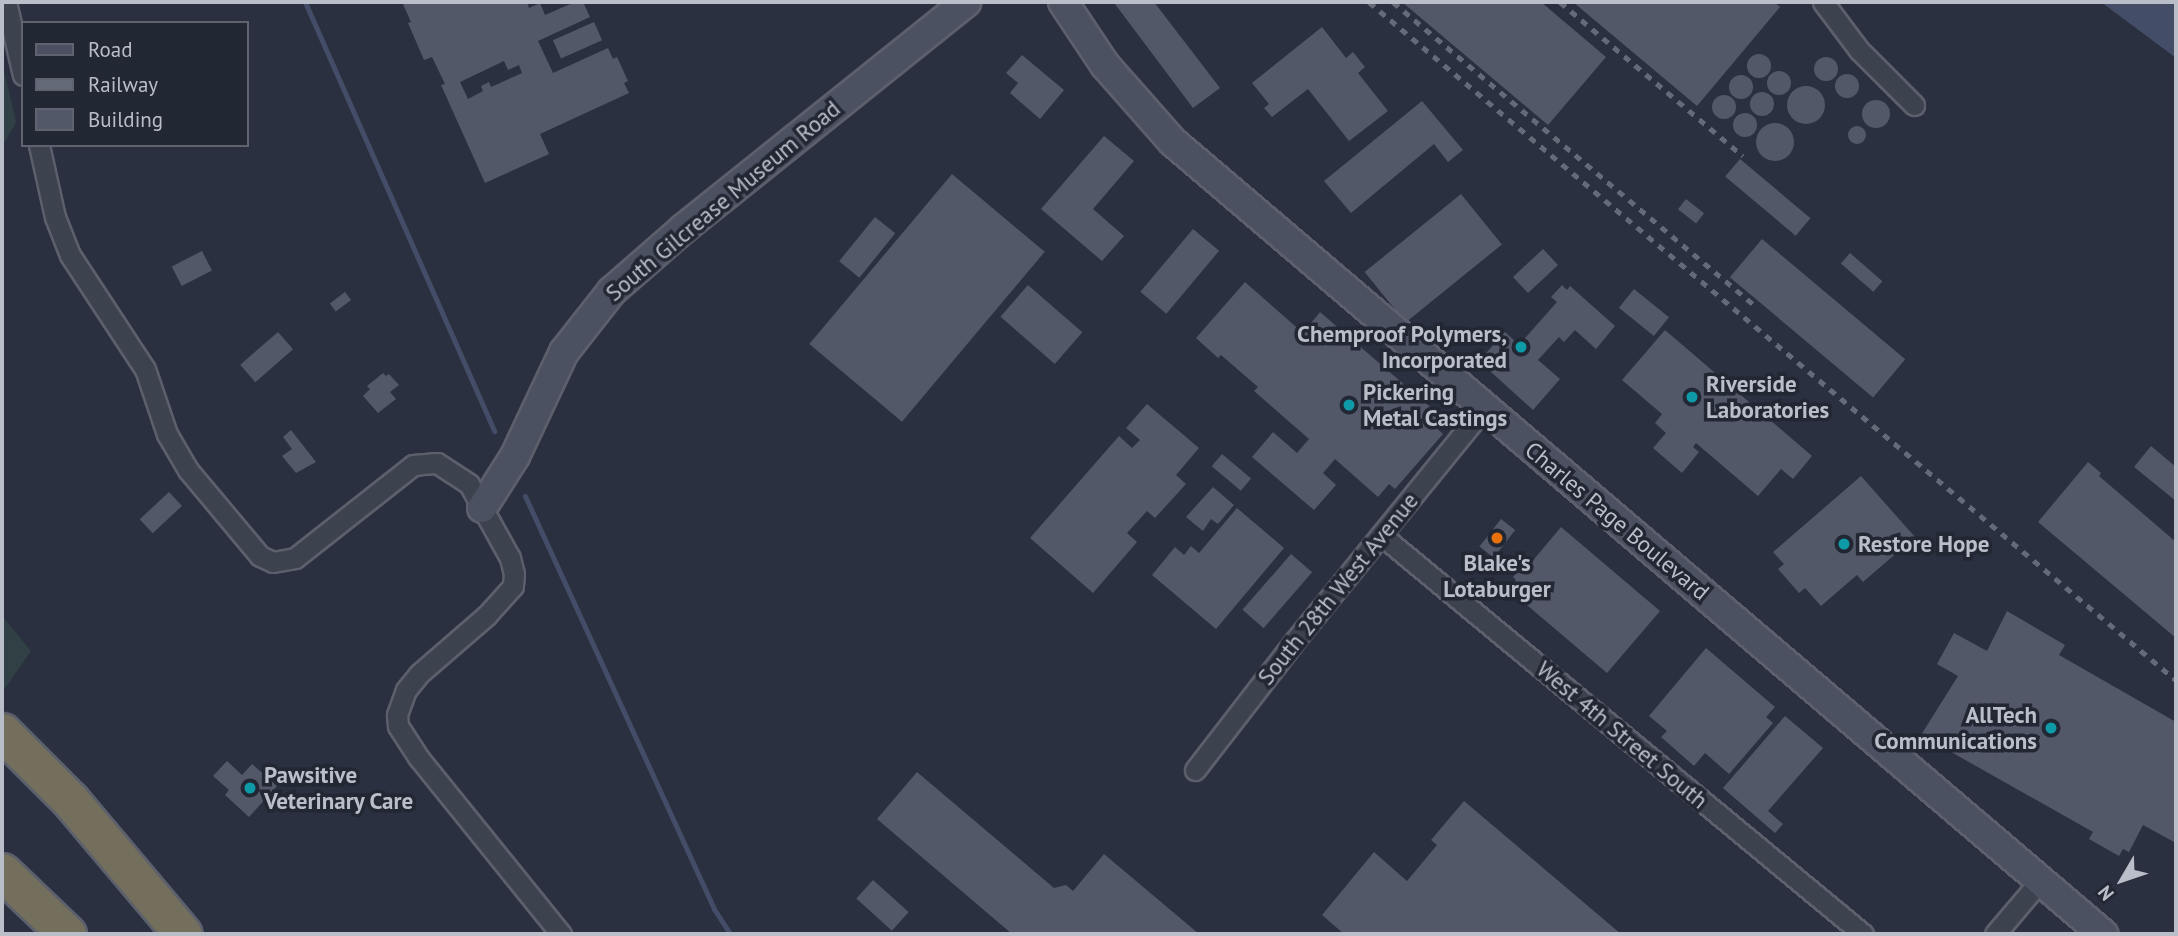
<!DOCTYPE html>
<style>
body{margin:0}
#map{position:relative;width:2178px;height:936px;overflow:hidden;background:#2a303f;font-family:"PT Sans",sans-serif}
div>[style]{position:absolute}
.green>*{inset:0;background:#304044}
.water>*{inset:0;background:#444d67}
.stream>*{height:5px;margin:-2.5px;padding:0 2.5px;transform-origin:2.5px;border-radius:2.5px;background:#444d67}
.building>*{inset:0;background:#535869;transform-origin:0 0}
.round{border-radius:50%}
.roads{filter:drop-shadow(2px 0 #5b606c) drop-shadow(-2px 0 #5b606c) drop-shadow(0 2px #5b606c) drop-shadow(0 -2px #5b606c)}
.street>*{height:19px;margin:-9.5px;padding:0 9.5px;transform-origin:9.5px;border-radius:9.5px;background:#3d424f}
.secondary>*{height:28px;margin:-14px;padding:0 14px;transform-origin:14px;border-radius:14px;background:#4c5161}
.highway>*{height:37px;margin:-18.5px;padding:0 18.5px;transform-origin:18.5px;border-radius:18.5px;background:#746e5c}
.rail>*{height:5px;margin-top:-2.5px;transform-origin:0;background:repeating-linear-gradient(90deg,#646a78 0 7px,transparent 0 14px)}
.dots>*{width:19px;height:19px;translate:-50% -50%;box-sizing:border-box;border:4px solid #222734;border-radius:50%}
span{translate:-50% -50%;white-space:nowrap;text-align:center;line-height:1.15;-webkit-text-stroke:7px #222734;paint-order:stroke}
.street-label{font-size:23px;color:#babec9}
.poi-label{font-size:23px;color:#babec9;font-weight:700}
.right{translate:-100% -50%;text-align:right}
.left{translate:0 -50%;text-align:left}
.frame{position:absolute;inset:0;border:4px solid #babec9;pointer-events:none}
.legend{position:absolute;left:21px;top:21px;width:228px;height:126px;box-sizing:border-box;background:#222734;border:2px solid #5f6370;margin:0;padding:9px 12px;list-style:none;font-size:21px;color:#babec9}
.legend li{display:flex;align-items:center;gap:14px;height:35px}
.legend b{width:35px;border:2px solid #5f6370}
.north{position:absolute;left:2087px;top:845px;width:70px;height:70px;-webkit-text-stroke:5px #222734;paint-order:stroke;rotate:231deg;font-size:19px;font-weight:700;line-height:28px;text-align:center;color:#babec9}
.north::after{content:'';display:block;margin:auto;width:24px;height:32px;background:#babec9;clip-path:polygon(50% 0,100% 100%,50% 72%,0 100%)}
</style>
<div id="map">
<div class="green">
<i style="clip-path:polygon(2px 62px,16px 122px,2px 147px)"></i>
<i style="clip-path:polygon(2px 616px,31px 651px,2px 693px)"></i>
</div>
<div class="water">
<i style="clip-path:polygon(2101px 2px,2176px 2px,2176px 58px)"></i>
</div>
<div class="stream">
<i style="left:305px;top:2px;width:469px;rotate:66.2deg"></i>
<i style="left:525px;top:496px;width:454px;rotate:65.4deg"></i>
<i style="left:714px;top:909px;width:30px;rotate:57deg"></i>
</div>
<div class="building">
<i style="clip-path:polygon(evenodd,408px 2px,527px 2px,529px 8px,540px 3px,545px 15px,575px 2px,583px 2px,590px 17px,538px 41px,553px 73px,608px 48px,613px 59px,617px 57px,628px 81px,624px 83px,629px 93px,540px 134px,549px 154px,485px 183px,441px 85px,445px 84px,432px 57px,424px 60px,408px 23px,411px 22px,403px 4px,408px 2px,504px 61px,508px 70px,519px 65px,522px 73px,491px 87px,489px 82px,481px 86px,483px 91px,468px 99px,460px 82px,504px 61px)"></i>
<i style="clip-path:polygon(1119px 2px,1154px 2px,1220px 88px,1193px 108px,1115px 4px)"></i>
<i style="clip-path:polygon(1402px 2px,1541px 2px,1606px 57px,1548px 125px)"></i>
<i style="clip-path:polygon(1573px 2px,1774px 2px,1780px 7px,1697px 106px)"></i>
<i style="left:594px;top:22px;width:20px;height:45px;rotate:66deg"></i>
<i style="clip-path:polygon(1322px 27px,1346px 58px,1353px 52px,1365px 67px,1358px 73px,1388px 111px,1349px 141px,1308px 89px,1272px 117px,1264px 108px,1269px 104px,1252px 83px)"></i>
<i class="round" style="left:1747px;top:54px;width:24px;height:24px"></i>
<i style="clip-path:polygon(1022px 55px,1064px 90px,1040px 119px,1010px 93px,1018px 83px,1006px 73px)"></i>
<i class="round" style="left:1814px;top:57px;width:24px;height:24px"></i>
<i class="round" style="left:1767px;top:71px;width:24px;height:24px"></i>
<i class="round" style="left:1835px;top:74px;width:24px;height:24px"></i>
<i class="round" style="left:1729px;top:75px;width:24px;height:24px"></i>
<i class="round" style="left:1787px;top:86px;width:38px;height:38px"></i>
<i class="round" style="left:1750px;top:92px;width:24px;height:24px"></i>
<i class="round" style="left:1712px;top:95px;width:24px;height:24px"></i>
<i class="round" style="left:1862px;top:100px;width:28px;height:28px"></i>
<i style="clip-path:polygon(1422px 101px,1463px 150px,1448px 162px,1434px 144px,1351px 213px,1324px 181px)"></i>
<i class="round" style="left:1733px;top:113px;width:24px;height:24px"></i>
<i class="round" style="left:1756px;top:123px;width:38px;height:38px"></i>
<i class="round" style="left:1848px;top:126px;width:18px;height:18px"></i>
<i style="clip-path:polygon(1104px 136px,1134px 161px,1093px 209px,1124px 236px,1102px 261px,1041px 209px)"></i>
<i style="left:1740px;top:159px;width:92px;height:23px;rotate:40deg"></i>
<i style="left:952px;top:174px;width:121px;height:222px;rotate:40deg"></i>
<i style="left:1461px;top:194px;width:65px;height:124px;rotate:51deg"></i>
<i style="left:1686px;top:199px;width:23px;height:13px;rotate:38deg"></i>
<i style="left:875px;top:217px;width:26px;height:57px;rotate:39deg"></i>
<i style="left:1193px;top:229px;width:34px;height:82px;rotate:40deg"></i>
<i style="left:1762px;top:239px;width:187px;height:50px;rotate:40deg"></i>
<i style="left:1543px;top:249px;width:22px;height:41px;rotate:47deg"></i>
<i style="left:202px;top:251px;width:22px;height:34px;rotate:63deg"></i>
<i style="left:1850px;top:253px;width:43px;height:14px;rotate:41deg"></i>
<i style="clip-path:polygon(1245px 282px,1303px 333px,1320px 312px,1443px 418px,1435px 427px,1443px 434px,1395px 489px,1389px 484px,1378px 497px,1335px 459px,1323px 473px,1336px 485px,1314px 510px,1252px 457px,1273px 432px,1297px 453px,1309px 439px,1254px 391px,1258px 387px,1221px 355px,1218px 358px,1196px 338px)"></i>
<i style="left:1028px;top:285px;width:72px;height:42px;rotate:41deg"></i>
<i style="clip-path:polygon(1562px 285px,1567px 290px,1570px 286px,1615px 326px,1596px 349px,1575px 330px,1564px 342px,1559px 337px,1538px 360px,1560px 379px,1533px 410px,1479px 361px,1505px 332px,1519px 345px,1557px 302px,1551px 297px)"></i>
<i style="left:1634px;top:289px;width:45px;height:24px;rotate:39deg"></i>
<i style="left:345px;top:292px;width:10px;height:19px;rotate:53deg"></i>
<i style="clip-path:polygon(1665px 330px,1812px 456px,1793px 479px,1781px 469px,1758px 496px,1696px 443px,1693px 447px,1699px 452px,1682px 473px,1653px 448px,1666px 433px,1655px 423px,1662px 414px,1622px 380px)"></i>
<i style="left:278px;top:332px;width:23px;height:50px;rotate:49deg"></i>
<i style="clip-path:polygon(383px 373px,386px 376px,389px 374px,399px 385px,390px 392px,396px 399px,378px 413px,363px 396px,370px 389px,367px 386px)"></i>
<i style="clip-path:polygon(1147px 404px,1199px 448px,1176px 475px,1186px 484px,1155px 518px,1147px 511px,1127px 533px,1137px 542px,1093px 593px,1030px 538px,1119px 436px,1132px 448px,1140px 440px,1126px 428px)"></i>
<i style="clip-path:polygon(291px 430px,316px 462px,296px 473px,282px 456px,292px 449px,283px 437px)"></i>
<i style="clip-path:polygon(2151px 446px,2176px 467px,2176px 501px,2134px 467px)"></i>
<i style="left:1222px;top:454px;width:38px;height:16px;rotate:40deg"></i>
<i style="clip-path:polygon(2088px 462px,2101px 473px,2099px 476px,2176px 542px,2176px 638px,2038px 522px)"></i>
<i style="clip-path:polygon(1861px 476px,1915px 537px,1863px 582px,1857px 575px,1821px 606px,1805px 588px,1799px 593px,1778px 569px,1784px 564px,1773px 552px)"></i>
<i style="clip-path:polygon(1213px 487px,1234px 505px,1218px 524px,1211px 519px,1203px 531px,1186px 517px)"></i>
<i style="left:169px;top:492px;width:19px;height:40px;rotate:47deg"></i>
<i style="clip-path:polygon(1237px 508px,1284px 548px,1216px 629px,1152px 575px,1175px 547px,1184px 555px,1191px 546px,1199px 553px)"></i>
<i style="left:1501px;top:519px;width:18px;height:35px;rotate:38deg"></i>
<i style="clip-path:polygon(1561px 527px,1660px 611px,1607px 673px,1508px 589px,1516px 580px,1513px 577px,1526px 561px,1530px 564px)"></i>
<i style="left:1291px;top:554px;width:28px;height:74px;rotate:41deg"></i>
<i style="clip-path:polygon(2007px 611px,2065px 645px,2059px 655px,2176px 722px,2176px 843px,2143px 825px,2129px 852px,2123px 849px,2119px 856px,2089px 839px,2093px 832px,1921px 735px,1958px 676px,1937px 664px,1954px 633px,1987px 651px)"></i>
<i style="clip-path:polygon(1706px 648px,1775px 707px,1766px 717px,1773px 723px,1729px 774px,1705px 753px,1694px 766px,1661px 737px,1667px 731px,1649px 716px)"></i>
<i style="clip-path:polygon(1785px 716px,1823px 748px,1768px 811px,1783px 824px,1775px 833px,1723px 788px)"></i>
<i style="clip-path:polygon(227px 761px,242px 775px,252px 764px,277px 786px,249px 817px,225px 795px,229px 790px,213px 776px)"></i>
<i style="clip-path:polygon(917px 772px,1054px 888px,1066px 885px,1073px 891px,1104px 854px,1199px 934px,1012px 934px,877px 819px)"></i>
<i style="clip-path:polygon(1464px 801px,1621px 934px,1344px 934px,1322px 915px,1374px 852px,1407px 881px,1437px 845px,1431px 840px)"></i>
<i style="left:873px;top:880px;width:48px;height:25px;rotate:42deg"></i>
</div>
<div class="roads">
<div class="street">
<i style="left:6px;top:2px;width:75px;rotate:76.9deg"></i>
<i style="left:1823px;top:2px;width:60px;rotate:53.1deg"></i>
<i style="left:1859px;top:50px;width:78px;rotate:45deg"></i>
<i style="left:39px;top:145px;width:74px;rotate:77.5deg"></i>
<i style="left:55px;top:217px;width:41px;rotate:68.5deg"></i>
<i style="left:70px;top:255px;width:136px;rotate:56.7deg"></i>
<i style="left:145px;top:369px;width:69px;rotate:71.3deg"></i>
<i style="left:167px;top:434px;width:42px;rotate:59.7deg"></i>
<i style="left:188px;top:470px;width:112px;rotate:50.1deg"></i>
<i style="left:260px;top:556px;width:14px;rotate:25deg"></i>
<i style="left:273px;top:562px;width:22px;rotate:-10deg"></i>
<i style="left:295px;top:558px;width:150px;rotate:-38.2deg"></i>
<i style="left:413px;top:465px;width:24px;rotate:-5deg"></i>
<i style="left:437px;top:463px;width:38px;rotate:33deg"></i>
<i style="left:469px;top:484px;width:85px;rotate:61deg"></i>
<i style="left:510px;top:558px;width:16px;rotate:76deg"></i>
<i style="left:514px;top:574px;width:12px;rotate:95deg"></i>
<i style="left:513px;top:586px;width:39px;rotate:132deg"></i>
<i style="left:487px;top:615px;width:90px;rotate:139.1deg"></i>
<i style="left:419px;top:674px;width:21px;rotate:129deg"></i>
<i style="left:406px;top:690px;width:27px;rotate:110deg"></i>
<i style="left:397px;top:715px;width:11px;rotate:85deg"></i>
<i style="left:398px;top:726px;width:37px;rotate:57deg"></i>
<i style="left:418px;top:757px;width:228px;rotate:51.1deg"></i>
<i style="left:1381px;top:535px;width:626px;rotate:39.62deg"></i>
<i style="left:1195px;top:770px;width:160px;rotate:-52.3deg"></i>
<i style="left:1293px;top:643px;width:303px;rotate:-50.9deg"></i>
<i style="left:1995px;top:934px;width:70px;rotate:-49.7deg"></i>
</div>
<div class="secondary">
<i style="left:1063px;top:2px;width:76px;rotate:56.3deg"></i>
<i style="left:1105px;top:65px;width:103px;rotate:48.6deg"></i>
<i style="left:1173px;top:142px;width:1222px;rotate:40.42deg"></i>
<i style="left:482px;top:508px;width:62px;rotate:-57.6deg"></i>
<i style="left:515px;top:456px;width:115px;rotate:-64.8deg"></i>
<i style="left:564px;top:352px;width:78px;rotate:-51.8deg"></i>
<i style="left:612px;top:291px;width:94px;rotate:-41.1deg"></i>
<i style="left:683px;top:229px;width:363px;rotate:-38.7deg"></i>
</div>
<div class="highway">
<i style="left:2px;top:732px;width:96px;rotate:45deg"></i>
<i style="left:70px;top:800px;width:175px;rotate:49.9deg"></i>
<i style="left:2px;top:872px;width:90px;rotate:43.6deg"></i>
</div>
</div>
<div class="rail">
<i style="left:1369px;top:2px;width:1054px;rotate:40.04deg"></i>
<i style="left:1393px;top:2px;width:474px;rotate:40deg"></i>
<i style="left:1560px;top:2px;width:239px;rotate:40.1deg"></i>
</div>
<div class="dots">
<i style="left:1521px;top:347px;background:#0f9aa8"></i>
<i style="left:1692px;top:397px;background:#0f9aa8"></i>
<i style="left:1349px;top:405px;background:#0f9aa8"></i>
<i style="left:1497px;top:538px;background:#e8710a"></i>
<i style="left:1844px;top:544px;background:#0f9aa8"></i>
<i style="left:2051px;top:728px;background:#0f9aa8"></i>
<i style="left:250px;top:788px;background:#0f9aa8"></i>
</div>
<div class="street-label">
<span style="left:723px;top:201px;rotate:-40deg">South Gilcrease Museum Road</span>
<span style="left:1617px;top:521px;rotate:40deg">Charles Page Boulevard</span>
<span style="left:1338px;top:589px;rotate:-51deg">South 28th West Avenue</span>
<span style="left:1622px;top:735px;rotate:40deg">West 4th Street South</span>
</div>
<div class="poi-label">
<span class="right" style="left:1507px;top:347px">Chemproof Polymers,<br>Incorporated</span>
<span class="left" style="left:1706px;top:397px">Riverside<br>Laboratories</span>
<span class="left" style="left:1363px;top:405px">Pickering<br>Metal Castings</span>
<span class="left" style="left:1858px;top:544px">Restore Hope</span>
<span style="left:1497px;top:576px">Blake's<br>Lotaburger</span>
<span class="right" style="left:2037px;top:728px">AllTech<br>Communications</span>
<span class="left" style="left:264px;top:788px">Pawsitive<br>Veterinary Care</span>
</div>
<div class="frame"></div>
<ul class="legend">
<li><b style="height:9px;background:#4c5161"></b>Road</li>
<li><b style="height:9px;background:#646a78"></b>Railway</li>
<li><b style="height:19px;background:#535869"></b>Building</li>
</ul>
<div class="north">N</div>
</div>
